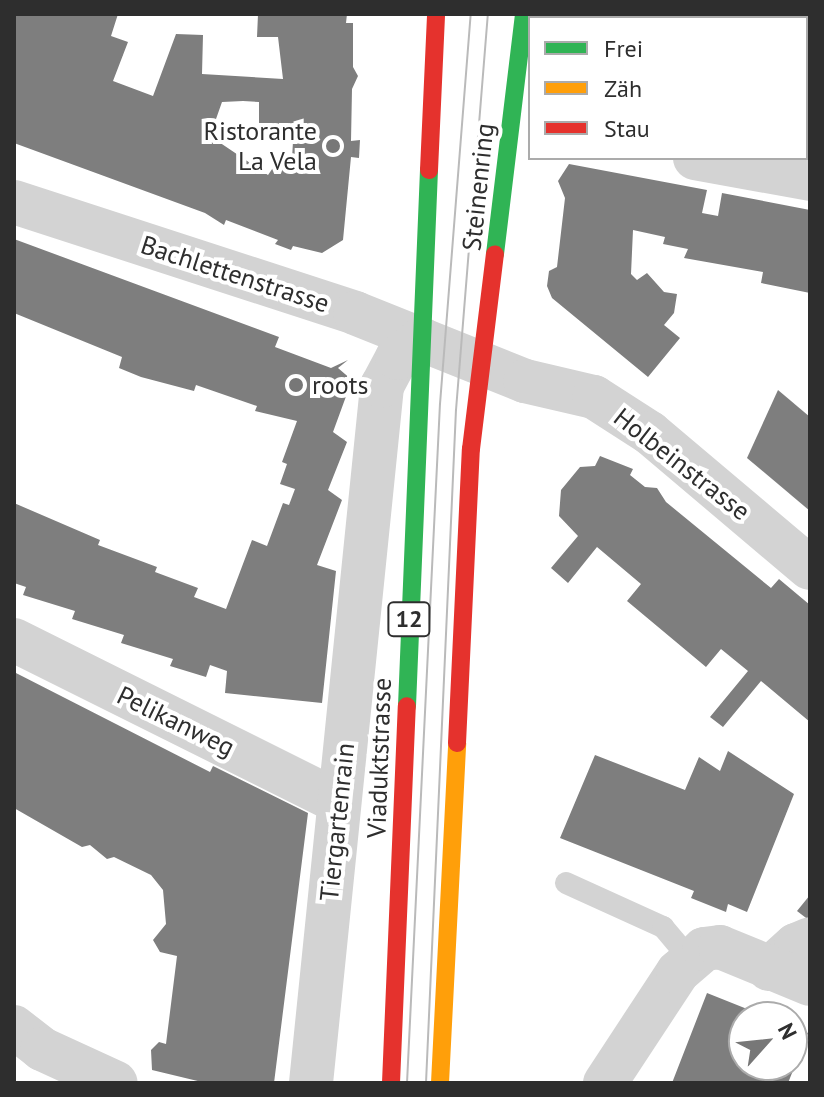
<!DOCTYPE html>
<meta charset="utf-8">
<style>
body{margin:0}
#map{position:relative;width:824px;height:1097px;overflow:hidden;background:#fff;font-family:"PT Sans",sans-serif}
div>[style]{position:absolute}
.building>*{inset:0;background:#7e7e7e;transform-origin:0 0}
.lane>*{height:22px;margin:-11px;padding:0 11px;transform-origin:11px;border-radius:11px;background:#d3d3d3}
.street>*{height:44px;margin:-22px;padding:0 22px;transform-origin:22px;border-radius:22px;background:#d3d3d3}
.fast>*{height:18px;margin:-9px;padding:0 9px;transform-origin:9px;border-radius:9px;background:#30b455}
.slow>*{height:18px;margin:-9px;padding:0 9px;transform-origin:9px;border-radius:9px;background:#ff9f0a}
.jam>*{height:18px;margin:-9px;padding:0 9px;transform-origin:9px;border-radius:9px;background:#e5322d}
.tram>*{height:2px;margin:-1px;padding:0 1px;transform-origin:1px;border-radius:1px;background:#bababa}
.dots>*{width:22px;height:22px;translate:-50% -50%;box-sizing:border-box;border:4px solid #fff;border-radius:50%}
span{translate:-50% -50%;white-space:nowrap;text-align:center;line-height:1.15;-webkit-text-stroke:8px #fff;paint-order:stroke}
.shield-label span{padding:2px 6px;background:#fff;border:2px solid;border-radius:6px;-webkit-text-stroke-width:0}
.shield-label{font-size:24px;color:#2e2e2e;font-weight:700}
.poi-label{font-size:26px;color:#2e2e2e}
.right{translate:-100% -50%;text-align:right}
.left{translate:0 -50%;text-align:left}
.street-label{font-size:26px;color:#2e2e2e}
.frame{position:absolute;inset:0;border:16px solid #2e2e2e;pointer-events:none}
.legend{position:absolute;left:528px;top:16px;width:280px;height:144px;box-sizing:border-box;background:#fff;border:2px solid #ababab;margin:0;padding:10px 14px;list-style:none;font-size:24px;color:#2e2e2e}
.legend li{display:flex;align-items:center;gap:16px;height:40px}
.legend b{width:40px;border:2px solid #ababab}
.north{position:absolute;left:728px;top:1001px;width:80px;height:80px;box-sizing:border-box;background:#fff;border:2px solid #ababab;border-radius:50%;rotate:63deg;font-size:22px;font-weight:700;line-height:32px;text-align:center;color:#2e2e2e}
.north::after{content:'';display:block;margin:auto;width:28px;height:36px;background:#777;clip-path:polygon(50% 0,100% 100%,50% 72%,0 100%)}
</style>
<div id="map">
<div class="building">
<i style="clip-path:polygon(evenodd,14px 14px,118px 14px,111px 36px,128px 42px,113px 81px,153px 96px,176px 34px,203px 35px,202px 74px,283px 79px,278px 37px,257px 37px,258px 14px,347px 14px,346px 23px,353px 23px,353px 67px,358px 76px,352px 89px,351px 141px,360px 140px,359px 158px,351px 157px,343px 240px,322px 253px,293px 246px,291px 250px,275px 244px,278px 240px,226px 220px,224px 225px,205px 213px,14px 143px,14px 14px,243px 101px,259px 102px,259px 123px,265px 130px,283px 131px,293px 141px,292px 159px,277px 162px,268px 175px,210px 136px,222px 102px,243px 101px)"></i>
<i style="clip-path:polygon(587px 14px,789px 14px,587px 18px)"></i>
<i style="left:806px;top:66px;width:4px;height:70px;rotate:14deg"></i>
<i style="clip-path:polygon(569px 164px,707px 190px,702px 213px,718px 216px,722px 193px,810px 210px,810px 293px,761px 283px,763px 272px,684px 258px,688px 249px,663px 244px,665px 237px,633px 230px,631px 274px,637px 280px,647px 273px,664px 292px,677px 294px,674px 313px,664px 325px,680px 338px,648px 377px,552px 298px,547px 286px,549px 271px,557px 267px,565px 198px,558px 181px)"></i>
<i style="clip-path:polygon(14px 239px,279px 337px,275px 347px,331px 368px,348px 360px,338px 368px,352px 380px,333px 432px,347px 442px,328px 490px,342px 500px,317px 565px,336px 571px,322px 703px,225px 693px,227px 671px,210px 665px,206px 677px,170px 666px,173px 659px,121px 643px,124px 635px,72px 619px,75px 611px,23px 595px,26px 587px,14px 583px,14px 503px,100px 540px,98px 545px,157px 567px,155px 572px,198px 588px,194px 597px,226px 609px,252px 540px,267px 546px,283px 503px,289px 505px,295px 489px,280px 484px,287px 464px,282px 462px,297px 421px,255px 411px,257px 406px,196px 385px,194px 391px,141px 377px,119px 368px,122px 357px,14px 313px)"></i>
<i style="clip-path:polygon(778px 390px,810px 417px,810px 511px,747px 458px)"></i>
<i style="clip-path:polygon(600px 456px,633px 469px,630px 475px,645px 487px,657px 488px,666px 502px,771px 588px,779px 579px,810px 605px,810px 722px,761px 681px,723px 727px,710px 717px,748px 671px,721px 649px,706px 667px,627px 601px,641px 584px,597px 547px,568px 583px,551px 568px,578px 536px,559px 516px,561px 490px,580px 467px,595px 466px)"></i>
<i style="clip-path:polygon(14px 672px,210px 772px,213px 766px,308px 813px,274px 1083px,206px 1083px,152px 1070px,151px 1050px,159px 1042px,166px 1044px,177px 956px,160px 952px,153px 940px,166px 924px,163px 890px,151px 875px,114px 857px,107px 859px,90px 845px,82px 847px,14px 808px)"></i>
<i style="clip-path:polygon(728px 751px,794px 794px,747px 912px,728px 904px,726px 912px,691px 898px,694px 891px,560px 838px,595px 755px,685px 790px,699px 757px,720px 771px)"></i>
<i style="clip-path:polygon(810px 895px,810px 921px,797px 911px)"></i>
<i style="clip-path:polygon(707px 993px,767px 1017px,744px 1017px,744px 1065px,792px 1065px,792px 1027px,808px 1033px,788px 1083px,672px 1083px)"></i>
</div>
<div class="lane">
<i style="left:566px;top:883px;width:107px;rotate:24.4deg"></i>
<i style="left:663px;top:927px;width:42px;rotate:49.8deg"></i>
</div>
<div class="street">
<i style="left:695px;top:158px;width:117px;rotate:10.3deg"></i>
<i style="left:14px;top:202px;width:359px;rotate:18deg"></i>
<i style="left:355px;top:313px;width:183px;rotate:21.8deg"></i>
<i style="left:525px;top:381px;width:71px;rotate:13.1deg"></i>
<i style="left:594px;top:397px;width:67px;rotate:32.7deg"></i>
<i style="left:650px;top:433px;width:209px;rotate:40.2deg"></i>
<i style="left:14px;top:640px;width:363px;rotate:26.5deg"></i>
<i style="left:769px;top:969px;width:36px;rotate:-42deg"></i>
<i style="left:796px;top:945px;width:15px;rotate:-23deg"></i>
<i style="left:14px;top:1027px;width:36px;rotate:38deg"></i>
<i style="left:42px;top:1049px;width:81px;rotate:24.7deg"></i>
<i style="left:311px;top:1083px;width:701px;rotate:-84.18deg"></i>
<i style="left:382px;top:386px;width:32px;rotate:-62deg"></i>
<i style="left:397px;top:358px;width:31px;rotate:-38deg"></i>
<i style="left:605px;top:1083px;width:133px;rotate:-56.7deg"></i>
<i style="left:678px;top:972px;width:35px;rotate:-41deg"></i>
<i style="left:704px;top:949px;width:16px;rotate:-7deg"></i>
<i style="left:720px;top:947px;width:97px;rotate:22.3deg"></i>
</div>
<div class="fast">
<i style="left:495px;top:254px;width:242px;rotate:-83.1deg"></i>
<i style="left:407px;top:706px;width:536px;rotate:-87.65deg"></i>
</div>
<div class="slow">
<i style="left:440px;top:1083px;width:340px;rotate:-87.1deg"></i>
</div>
<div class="jam">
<i style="left:429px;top:170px;width:156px;rotate:-87.4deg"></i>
<i style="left:457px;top:743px;width:294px;rotate:-87.3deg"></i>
<i style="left:471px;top:449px;width:196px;rotate:-83deg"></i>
<i style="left:391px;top:1083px;width:377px;rotate:-87.6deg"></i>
</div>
<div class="tram">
<i style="left:407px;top:1083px;width:680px;rotate:-87.22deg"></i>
<i style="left:440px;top:404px;width:391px;rotate:-85.5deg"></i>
<i style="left:426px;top:1083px;width:674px;rotate:-87.45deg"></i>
<i style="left:456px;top:410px;width:397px;rotate:-85.4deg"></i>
</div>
<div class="dots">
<i style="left:333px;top:146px;background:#777"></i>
<i style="left:296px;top:385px;background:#777"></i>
</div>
<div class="shield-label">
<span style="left:409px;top:619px">12</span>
</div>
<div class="poi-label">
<span class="right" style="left:317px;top:146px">Ristorante<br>La Vela</span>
<span class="left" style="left:312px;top:385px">roots</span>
</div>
<div class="street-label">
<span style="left:478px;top:187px;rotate:-84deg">Steinenring</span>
<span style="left:235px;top:274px;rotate:18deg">Bachlettenstrasse</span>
<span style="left:682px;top:464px;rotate:38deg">Holbeinstrasse</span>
<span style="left:176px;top:721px;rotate:26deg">Pelikanweg</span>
<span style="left:379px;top:758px;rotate:-88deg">Viaduktstrasse</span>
<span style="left:337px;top:822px;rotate:-84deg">Tiergartenrain</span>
</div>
<div class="frame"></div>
<ul class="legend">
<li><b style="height:10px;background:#30b455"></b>Frei</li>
<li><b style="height:10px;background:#ff9f0a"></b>Zäh</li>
<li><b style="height:10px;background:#e5322d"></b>Stau</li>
</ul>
<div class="north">N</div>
</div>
